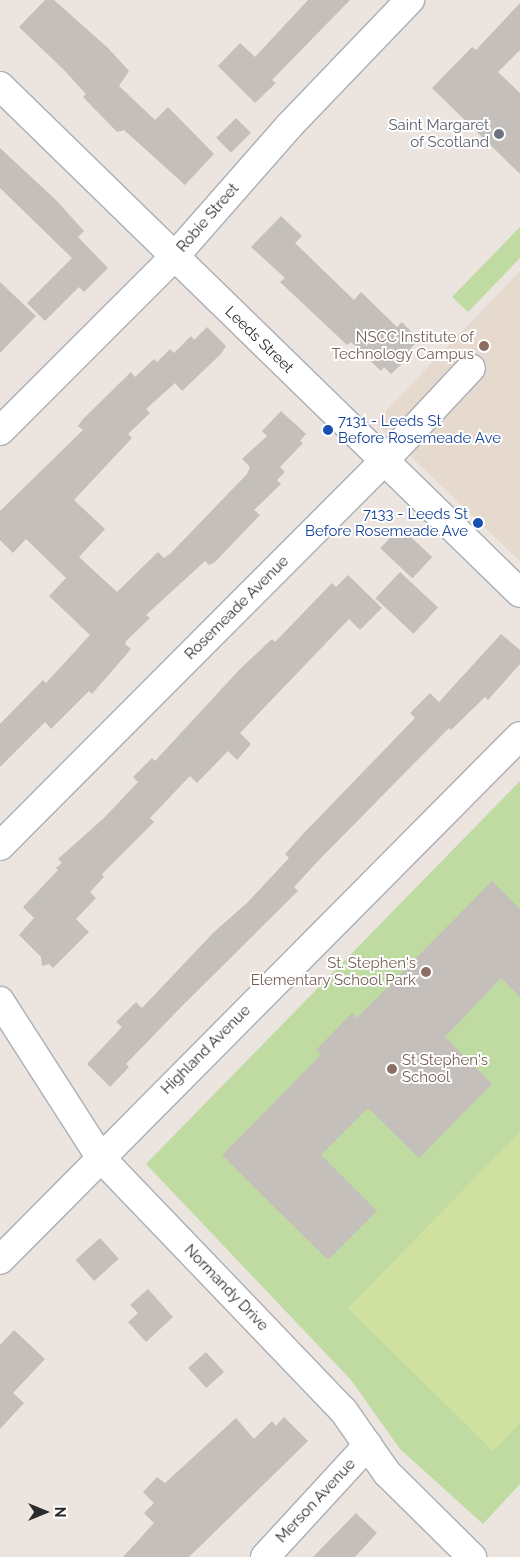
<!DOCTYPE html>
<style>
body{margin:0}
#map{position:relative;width:520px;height:1557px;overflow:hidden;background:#ebe4df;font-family:Raleway,sans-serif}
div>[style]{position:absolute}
.education>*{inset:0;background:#e6dace}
.green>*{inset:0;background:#bfdba2}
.pitch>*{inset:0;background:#d0e19f}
.building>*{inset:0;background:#c4bfba;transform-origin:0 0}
.roads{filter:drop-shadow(1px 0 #abafb6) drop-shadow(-1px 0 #abafb6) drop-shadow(0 1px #abafb6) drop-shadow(0 -1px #abafb6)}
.minor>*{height:28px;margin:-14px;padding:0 14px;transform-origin:14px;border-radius:14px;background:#fff}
.dots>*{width:14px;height:14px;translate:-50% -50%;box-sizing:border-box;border:2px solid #fff;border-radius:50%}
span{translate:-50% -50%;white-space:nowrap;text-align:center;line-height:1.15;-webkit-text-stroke:4px #fff;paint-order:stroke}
.worship-label{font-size:15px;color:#5b616d}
.right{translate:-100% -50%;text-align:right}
.street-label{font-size:15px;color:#2b2b2b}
.education-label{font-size:15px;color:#785e54}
.left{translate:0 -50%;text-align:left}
.transit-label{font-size:15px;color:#164399}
.north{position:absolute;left:20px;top:1487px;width:50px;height:50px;-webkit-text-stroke:4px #fff;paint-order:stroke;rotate:90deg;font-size:14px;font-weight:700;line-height:20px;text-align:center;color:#2b2b2b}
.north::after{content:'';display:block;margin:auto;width:18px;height:22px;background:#2b2b2b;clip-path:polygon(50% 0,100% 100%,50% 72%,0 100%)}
</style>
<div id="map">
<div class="education">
<i style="clip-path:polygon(520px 271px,520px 561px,375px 422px)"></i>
</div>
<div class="green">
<i style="clip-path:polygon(520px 227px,520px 258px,468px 312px,452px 297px)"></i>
<i style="clip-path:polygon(520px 781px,520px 1484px,483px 1524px,400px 1449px,351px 1380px,146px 1164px)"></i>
</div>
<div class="pitch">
<i style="clip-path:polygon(520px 1132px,520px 1423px,493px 1451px,348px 1308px)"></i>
</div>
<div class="building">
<i style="clip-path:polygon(45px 0,54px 0,108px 48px,129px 71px,119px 86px,155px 120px,168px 107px,214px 154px,185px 185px,124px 130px,117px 132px,83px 97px,86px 94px,62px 68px,19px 27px)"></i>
<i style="clip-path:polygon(308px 0,350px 0,272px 80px,276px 83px,255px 103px,218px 66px,240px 43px,255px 57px)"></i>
<i style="clip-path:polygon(520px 3px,520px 50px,498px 72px,520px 93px,520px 174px,432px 88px,472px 47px,476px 50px)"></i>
<i style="left:236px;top:118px;width:21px;height:28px;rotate:45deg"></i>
<i style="clip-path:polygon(0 148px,56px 200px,84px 231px,78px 237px,108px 268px,84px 292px,79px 287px,45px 321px,27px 303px,72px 258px,0 188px)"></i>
<i style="clip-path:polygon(281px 216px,302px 236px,295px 243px,354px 300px,361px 292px,397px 327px,402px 322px,419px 340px,411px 348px,415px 351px,391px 374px,384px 367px,381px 371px,351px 342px,347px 345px,280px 282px,285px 278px,251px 247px)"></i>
<i style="clip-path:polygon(0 282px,36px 316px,0 353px)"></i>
<i style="clip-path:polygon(207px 327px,226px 346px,221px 354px,182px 391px,175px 383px,146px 409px,150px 413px,128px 434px,132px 438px,74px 500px,105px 529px,79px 557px,117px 592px,158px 552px,164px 558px,170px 554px,247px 474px,250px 467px,242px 459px,267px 436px,262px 431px,281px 411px,306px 434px,300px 441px,303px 443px,280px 467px,285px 472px,277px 480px,281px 484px,254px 510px,260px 515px,215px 562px,209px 565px,205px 561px,146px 615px,150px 618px,126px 641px,125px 644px,131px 649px,92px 694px,89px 691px,51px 729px,45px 722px,0 767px,0 724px,43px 680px,46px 683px,90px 635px,49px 596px,66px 578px,26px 539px,13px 553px,0 540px,0 511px,83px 430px,78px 426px,83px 419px,131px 372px,135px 377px,154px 359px,157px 362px,170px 349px,174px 353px,191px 336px,194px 340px)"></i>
<i style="left:400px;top:527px;width:44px;height:29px;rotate:43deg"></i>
<i style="left:400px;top:572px;width:52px;height:36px;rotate:43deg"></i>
<i style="clip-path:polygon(348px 575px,382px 608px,360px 630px,349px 619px,240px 733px,251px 744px,237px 760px,228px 751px,197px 783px,190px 776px,150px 818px,154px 822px,102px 874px,104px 877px,90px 892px,96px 898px,76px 919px,89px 932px,53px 968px,49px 964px,42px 966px,41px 957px,19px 935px,34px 918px,23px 907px,58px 870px,56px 868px,62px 863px,58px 859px,105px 817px,138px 782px,133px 777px,152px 758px,155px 761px,240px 669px,272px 639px,275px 642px,332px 583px,336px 587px)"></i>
<i style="clip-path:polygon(501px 634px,520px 650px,520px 664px,488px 700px,485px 697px,451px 730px,449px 728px,319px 860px,294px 887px,298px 891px,181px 1007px,126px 1064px,129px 1067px,110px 1087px,87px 1064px,122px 1027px,116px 1022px,136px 1002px,142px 1008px,214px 932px,248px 902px,289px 858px,285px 854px,303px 834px,415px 718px,410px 713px,430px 693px,439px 702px)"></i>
<i style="clip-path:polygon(492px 881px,520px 909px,520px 997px,501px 978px,445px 1037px,492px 1084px,419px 1158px,368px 1108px,321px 1155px,377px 1211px,328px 1260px,222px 1155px,321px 1055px,316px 1050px,352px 1013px,357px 1018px)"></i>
<i style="left:100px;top:1238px;width:28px;height:33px;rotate:48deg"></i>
<i style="clip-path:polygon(148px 1289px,173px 1317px,146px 1342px,128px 1322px,138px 1313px,130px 1305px)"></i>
<i style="clip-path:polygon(14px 1330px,45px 1359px,13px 1393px,24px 1403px,0 1429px,0 1345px)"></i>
<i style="left:206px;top:1352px;width:27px;height:24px;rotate:48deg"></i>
<i style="clip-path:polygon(284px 1417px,308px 1441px,189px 1557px,123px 1557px,154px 1523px,144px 1513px,154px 1503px,143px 1492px,157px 1477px,165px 1483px,236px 1418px,254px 1439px,272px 1421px,276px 1426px)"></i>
<i style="clip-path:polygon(356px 1513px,377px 1533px,355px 1557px,313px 1557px)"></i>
</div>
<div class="roads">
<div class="minor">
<i style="left:0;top:86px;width:726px;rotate:44.27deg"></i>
<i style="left:0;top:431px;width:246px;rotate:-45deg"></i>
<i style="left:174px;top:257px;width:174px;rotate:-48.7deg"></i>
<i style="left:289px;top:126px;width:175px;rotate:-46.2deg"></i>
<i style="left:0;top:846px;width:544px;rotate:-45.07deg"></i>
<i style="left:384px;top:461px;width:127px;rotate:-46.9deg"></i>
<i style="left:0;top:1001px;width:185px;rotate:57.3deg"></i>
<i style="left:100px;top:1157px;width:351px;rotate:46.2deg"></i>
<i style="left:343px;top:1410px;width:77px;rotate:55.1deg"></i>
<i style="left:387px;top:1473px;width:120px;rotate:44.7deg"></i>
<i style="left:0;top:1260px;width:738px;rotate:-45.22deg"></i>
<i style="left:265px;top:1557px;width:152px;rotate:-47.4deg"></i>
</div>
</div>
<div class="dots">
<i style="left:499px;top:134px;background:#6b7280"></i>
<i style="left:484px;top:346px;background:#8d6e63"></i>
<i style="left:328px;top:430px;background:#1a4fb4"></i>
<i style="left:478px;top:523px;background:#1a4fb4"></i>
<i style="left:426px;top:972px;background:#8d6e63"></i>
<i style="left:392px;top:1069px;background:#8d6e63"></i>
</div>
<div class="worship-label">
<span class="right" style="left:489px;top:134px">Saint Margaret<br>of Scotland</span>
</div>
<div class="street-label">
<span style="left:208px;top:218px;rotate:-49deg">Robie Street</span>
<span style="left:259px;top:340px;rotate:44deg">Leeds Street</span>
<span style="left:237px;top:608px;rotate:-45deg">Rosemeade Avenue</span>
<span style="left:206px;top:1050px;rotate:-45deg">Highland Avenue</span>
<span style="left:226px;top:1288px;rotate:46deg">Normandy Drive</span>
<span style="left:316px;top:1501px;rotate:-47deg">Merson Avenue</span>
</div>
<div class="education-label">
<span class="right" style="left:474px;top:346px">NSCC Institute of<br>Technology Campus</span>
<span class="right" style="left:416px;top:972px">St. Stephen's<br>Elementary School Park</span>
<span class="left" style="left:402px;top:1069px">St Stephen's<br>School</span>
</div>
<div class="transit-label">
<span class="left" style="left:338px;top:430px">7131 - Leeds St<br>Before Rosemeade Ave</span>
<span class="right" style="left:468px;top:523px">7133 - Leeds St<br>Before Rosemeade Ave</span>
</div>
<div class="north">N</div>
</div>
